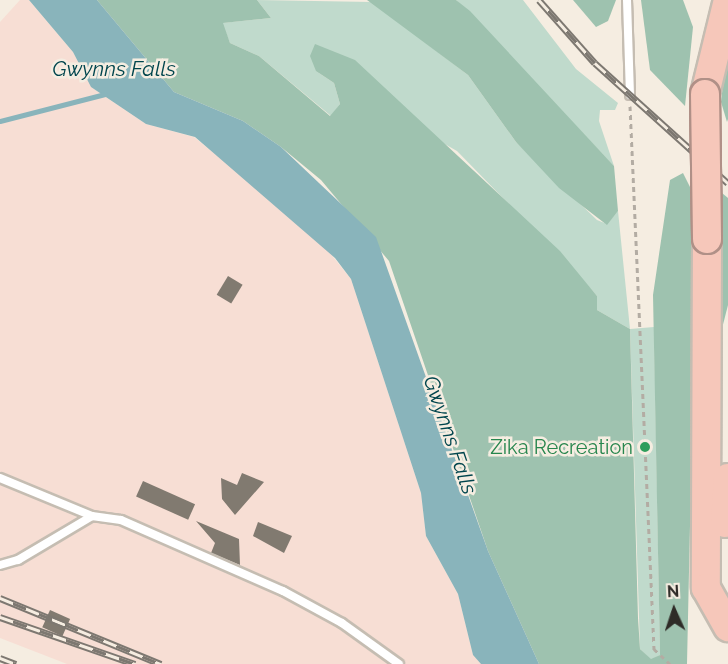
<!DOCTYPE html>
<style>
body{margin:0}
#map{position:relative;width:728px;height:664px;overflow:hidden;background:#f5ede1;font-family:Raleway,sans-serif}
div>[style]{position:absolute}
.industrial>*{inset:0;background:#f7ded4}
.green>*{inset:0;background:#c0dacc}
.forest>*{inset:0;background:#9ec2af}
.water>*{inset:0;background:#89b4bb}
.stream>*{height:4.5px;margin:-2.25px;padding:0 2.25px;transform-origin:2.25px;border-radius:2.25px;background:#89b4bb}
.building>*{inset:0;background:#817a70;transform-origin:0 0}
.path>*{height:3px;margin-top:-1.5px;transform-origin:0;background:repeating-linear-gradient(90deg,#b3aca3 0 4.5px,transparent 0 9px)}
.roads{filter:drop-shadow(2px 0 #c5bdb2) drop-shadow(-2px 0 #c5bdb2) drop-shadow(0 2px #c5bdb2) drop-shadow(0 -2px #c5bdb2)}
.service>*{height:8px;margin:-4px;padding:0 4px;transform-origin:4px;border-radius:4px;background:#fff}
.motorway>*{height:28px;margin:-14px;padding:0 14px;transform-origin:14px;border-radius:14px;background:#f6c7ba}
.rail>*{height:7px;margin-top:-3.5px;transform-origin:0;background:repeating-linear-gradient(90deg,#f5ede1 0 14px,#7d7871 0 28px);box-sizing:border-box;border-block:2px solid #7d7871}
.bridges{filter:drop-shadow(2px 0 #b09087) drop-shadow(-2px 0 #b09087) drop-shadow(0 2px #b09087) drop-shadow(0 -2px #b09087)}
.motorway-bridge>*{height:28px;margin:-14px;padding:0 14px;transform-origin:14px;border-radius:14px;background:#f6c7ba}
.dots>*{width:16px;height:16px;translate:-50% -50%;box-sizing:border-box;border:3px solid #f5ede1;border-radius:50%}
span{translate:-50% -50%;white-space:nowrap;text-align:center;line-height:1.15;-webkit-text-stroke:5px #f5ede1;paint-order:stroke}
.leisure-label{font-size:20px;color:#27864d}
.right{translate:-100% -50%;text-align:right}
.water-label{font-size:21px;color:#00454d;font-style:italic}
.north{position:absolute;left:644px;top:580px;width:60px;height:60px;-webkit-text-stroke:4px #f5ede1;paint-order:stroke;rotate:357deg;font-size:16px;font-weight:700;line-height:24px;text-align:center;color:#2e2b27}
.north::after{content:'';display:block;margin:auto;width:21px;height:27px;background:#2e2b27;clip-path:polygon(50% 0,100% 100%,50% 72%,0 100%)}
</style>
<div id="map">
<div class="industrial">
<i style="clip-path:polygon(20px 0,29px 0,73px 52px,91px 87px,146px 124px,194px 137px,316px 236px,351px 279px,421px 493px,426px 536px,458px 594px,473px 655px,481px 664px,67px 664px,0 638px,0 22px)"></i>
</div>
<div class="green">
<i style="clip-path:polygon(257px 0,372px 2px,468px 75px,516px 142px,597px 220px,607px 224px,618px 211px,630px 329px,654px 327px,660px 655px,651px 660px,640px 649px,630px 329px,597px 310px,597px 296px,582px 279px,457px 151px,316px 71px,334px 83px,340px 104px,331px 116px,259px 56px,230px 43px,222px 23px,271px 18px)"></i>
<i style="clip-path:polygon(456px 0,523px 0,576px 69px,618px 103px,615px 110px,600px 110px,599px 121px,614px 166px)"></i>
</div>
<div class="forest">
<i style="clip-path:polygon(97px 0,257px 0,271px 18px,223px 23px,230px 43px,259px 56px,330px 116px,340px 104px,334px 83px,316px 71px,310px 56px,315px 44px,355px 60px,560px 251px,597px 296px,597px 310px,630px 329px,638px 618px,640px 649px,651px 659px,660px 655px,653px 295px,670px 180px,683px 173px,692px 191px,694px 341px,687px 664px,539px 664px,488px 551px,389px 261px,321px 180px,281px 147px,243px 121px,174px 92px)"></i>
<i style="clip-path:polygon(367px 0,456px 0,470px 11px,614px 166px,618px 211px,607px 225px,559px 188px,516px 142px,468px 75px)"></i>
<i style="clip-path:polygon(573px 0,616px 0,608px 21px,596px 27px)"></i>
<i style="clip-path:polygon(641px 0,683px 0,693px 27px,685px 106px,650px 70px)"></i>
<i style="clip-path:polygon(728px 40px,728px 119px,727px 122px,721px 102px)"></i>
<i style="clip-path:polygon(722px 193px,728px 198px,728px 305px,717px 348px)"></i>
</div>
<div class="water">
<i style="clip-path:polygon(29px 0,97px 0,174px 92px,243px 121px,281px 147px,376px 237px,488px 551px,539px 664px,481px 664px,473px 655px,458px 594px,426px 536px,421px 493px,351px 279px,335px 258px,195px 137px,146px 124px,91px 87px,73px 52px)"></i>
</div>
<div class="stream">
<i style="left:0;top:121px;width:108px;rotate:-14.4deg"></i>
</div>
<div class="building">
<i style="left:228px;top:276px;width:17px;height:22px;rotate:31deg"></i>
<i style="clip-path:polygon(242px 473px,264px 482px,235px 515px,222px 499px,221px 478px,237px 485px)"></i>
<i style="left:143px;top:481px;width:57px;height:17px;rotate:24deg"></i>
<i style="clip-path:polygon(196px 521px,239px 539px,240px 565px,211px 553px,215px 543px)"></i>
<i style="clip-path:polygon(258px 522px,292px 536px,284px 553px,253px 536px)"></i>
<i style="left:50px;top:610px;width:22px;height:19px;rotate:24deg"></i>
</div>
<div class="path">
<i style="left:630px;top:106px;width:544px;rotate:87.47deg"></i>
<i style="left:654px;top:649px;width:22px;rotate:43deg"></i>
</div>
<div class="roads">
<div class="service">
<i style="left:627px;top:0;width:95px;rotate:88.2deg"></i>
<i style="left:0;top:478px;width:100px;rotate:22.4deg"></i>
<i style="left:92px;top:516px;width:29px;rotate:8deg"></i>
<i style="left:121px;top:520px;width:177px;rotate:23.7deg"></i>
<i style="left:283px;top:591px;width:67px;rotate:28.5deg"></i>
<i style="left:342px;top:623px;width:70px;rotate:35.7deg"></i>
<i style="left:0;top:565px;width:19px;rotate:-16deg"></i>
<i style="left:18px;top:560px;width:86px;rotate:-30.7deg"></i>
</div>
<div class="motorway">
<i style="left:705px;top:94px;width:97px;rotate:-76.3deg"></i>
<i style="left:707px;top:239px;width:349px;rotate:90.2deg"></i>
<i style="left:706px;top:588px;width:45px;rotate:60.6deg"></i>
<i style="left:725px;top:523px;width:45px;rotate:-86.2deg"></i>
</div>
</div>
<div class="rail">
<i style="left:539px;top:0;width:84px;rotate:48.4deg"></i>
<i style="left:595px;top:63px;width:179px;rotate:42.1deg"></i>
<i style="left:0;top:598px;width:174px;rotate:22.3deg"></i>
<i style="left:0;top:617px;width:143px;rotate:19.2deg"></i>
<i style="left:0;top:658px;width:17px;rotate:21deg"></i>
</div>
<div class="bridges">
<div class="motorway-bridge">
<i style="left:705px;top:94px;width:145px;rotate:89.2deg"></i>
</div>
</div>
<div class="dots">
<i style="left:645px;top:447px;background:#2e9e5b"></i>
</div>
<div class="leisure-label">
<span class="right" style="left:633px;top:447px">Zika Recreation</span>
</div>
<div class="water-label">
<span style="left:114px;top:69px">Gwynns Falls</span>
<span style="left:450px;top:435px;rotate:71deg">Gwynns Falls</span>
</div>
<div class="north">N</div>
</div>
